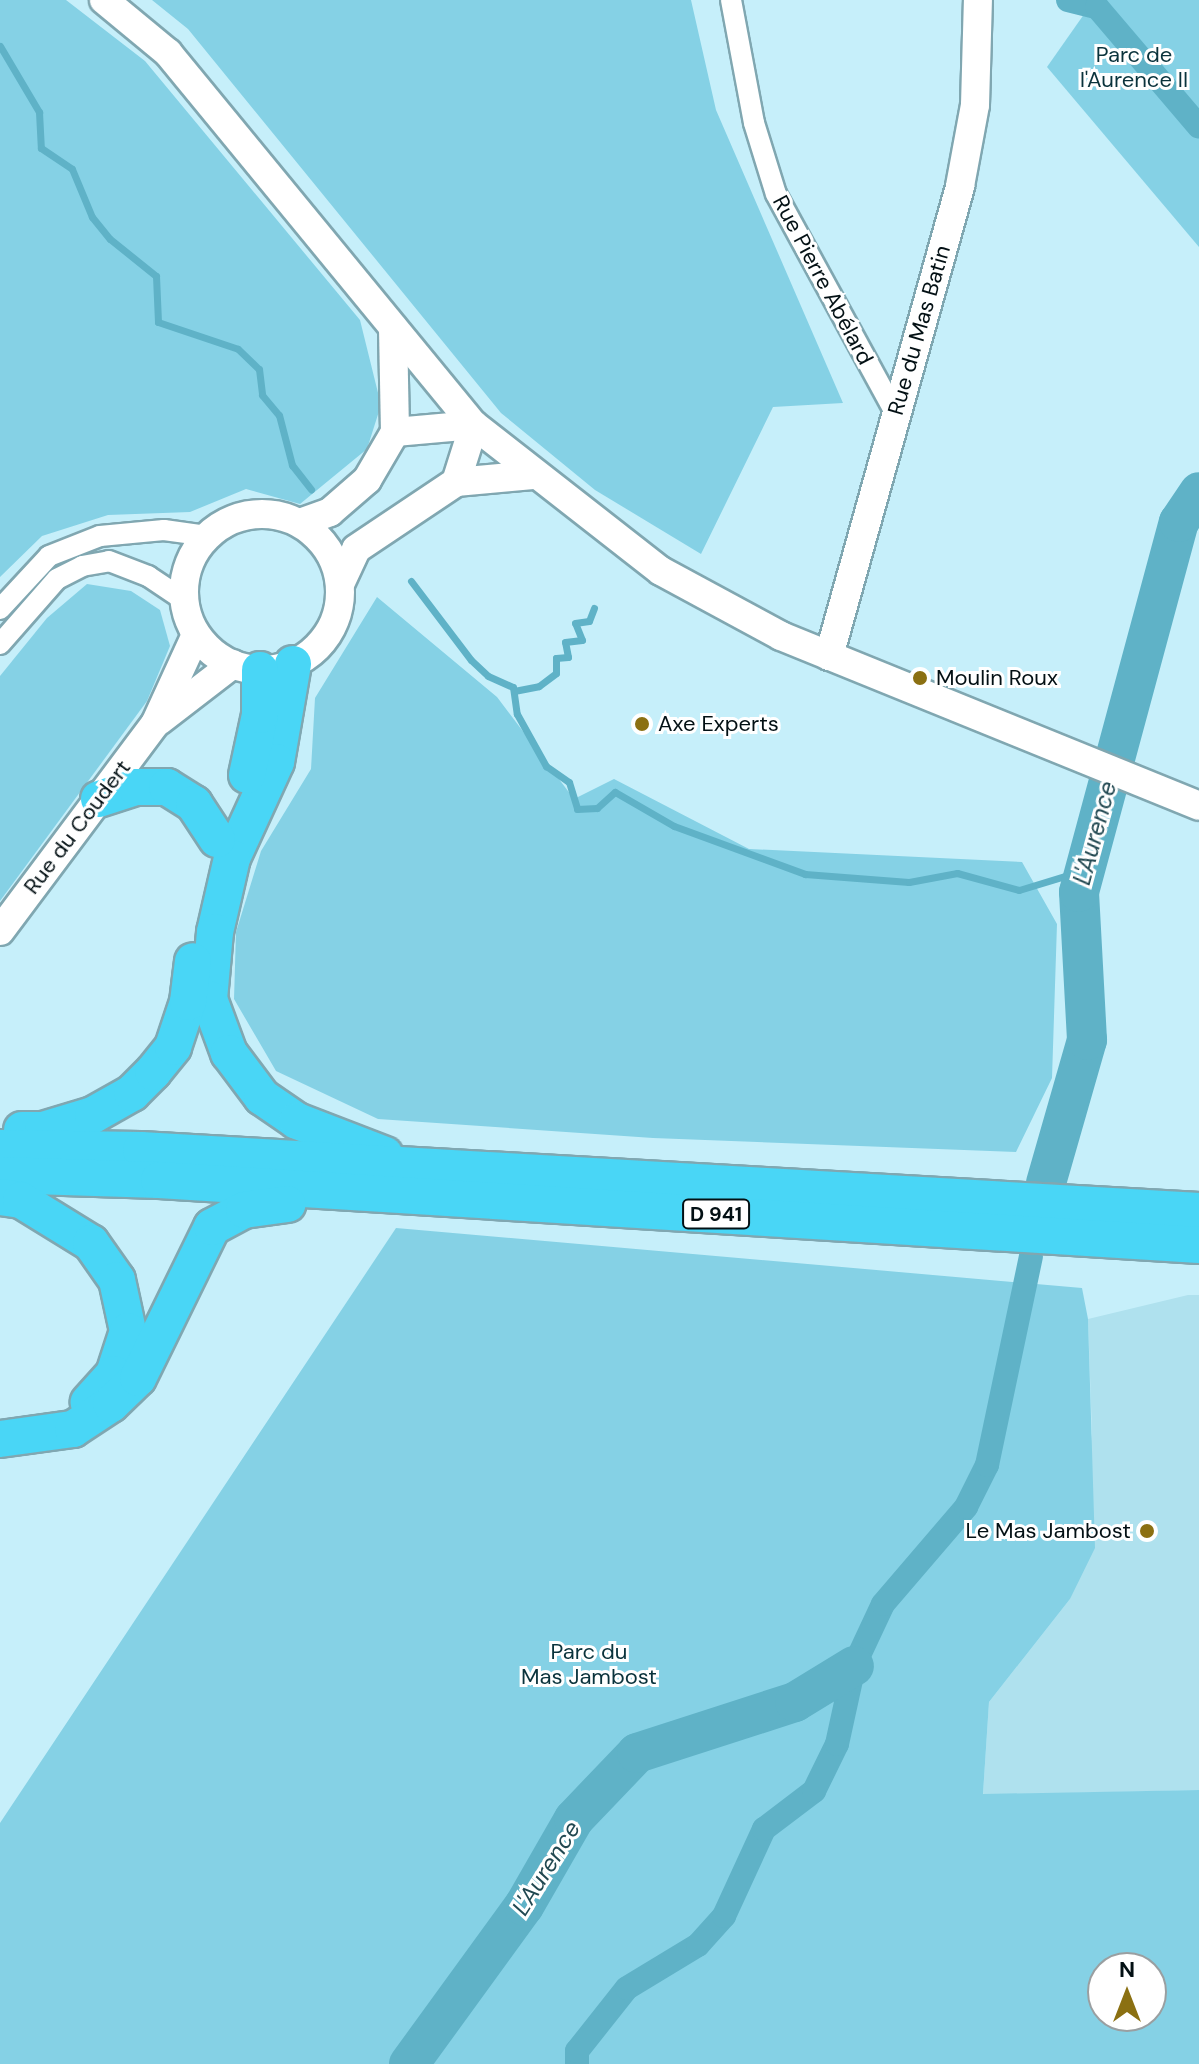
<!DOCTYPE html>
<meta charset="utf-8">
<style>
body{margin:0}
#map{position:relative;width:1199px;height:2064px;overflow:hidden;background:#c6effa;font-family:"DM Sans",sans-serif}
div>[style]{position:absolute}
.built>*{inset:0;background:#afe1ee}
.green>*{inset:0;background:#85d1e5}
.stream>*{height:7px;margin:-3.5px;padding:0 3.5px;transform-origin:3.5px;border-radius:3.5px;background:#5fb2c7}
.canal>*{height:24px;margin:-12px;padding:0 12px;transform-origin:12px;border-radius:12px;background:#5fb2c7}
.river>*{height:40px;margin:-20px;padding:0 20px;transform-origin:20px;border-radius:20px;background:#5fb2c7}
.roads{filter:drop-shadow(2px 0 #80a7b1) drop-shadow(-2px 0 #80a7b1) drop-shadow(0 2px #80a7b1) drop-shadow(0 -2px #80a7b1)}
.street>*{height:20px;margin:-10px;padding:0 10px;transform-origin:10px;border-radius:10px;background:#fff}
.secondary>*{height:28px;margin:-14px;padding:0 14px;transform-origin:14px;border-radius:14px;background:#fff}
.secondary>.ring{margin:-14px;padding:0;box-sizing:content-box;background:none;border:28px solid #fff;border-radius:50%}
.highway>*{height:36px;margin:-18px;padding:0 18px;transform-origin:18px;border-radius:18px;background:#49d6f6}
.dots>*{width:22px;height:22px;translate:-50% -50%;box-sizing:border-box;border:4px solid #fff;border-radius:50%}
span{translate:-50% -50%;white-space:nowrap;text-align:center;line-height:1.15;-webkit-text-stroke:6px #fff;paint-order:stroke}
.shield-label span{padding:2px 6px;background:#fff;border:2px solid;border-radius:6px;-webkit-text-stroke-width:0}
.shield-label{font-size:20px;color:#031014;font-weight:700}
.park-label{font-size:22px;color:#0a333c}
.street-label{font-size:22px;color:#031014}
.poi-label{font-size:22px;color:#031014}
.left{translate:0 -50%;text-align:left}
.right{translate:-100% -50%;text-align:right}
.water-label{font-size:24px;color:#214851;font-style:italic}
.north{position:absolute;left:1087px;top:1952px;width:80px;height:80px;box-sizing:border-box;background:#fff;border:2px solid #9a9fa1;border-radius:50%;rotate:0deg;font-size:22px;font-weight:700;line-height:32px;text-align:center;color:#031014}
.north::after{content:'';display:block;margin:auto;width:28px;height:36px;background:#8b7012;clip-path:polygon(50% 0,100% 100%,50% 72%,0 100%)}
</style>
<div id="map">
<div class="built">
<i style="clip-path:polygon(1188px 1295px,1199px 1295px,1199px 1790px,983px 1795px,989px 1702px,1070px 1599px,1092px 1434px,1088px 1319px)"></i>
</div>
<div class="green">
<i style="clip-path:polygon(0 0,66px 0,145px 61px,360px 320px,381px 405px,367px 449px,300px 504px,246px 489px,190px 512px,108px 515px,42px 536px,0 577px)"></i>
<i style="clip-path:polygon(152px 0,691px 0,716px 110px,843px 403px,773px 407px,701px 554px,595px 490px,501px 413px,188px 29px)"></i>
<i style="clip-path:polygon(1094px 0,1199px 0,1199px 247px,1047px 67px)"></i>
<i style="clip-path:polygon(87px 584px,131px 591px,160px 610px,170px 646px,147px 701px,0 901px,0 676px,47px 618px)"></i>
<i style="clip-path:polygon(377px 597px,497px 697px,574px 799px,614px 779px,749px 849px,1022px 862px,1057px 924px,1052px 1078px,1016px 1152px,653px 1138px,378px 1119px,276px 1071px,234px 999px,236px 932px,261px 851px,311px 769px,315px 698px)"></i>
<i style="clip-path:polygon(evenodd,396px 1228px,1082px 1288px,1088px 1319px,1095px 1548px,1070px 1599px,989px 1702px,983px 1794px,1199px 1790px,1199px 2064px,0 2064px,0 1823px,396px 1228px,1103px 1968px,1151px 1968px,1151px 2016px,1103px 2016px,1103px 1968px)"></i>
</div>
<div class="stream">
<i style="left:0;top:46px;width:77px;rotate:59.4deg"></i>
<i style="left:39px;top:112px;width:36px;rotate:87deg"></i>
<i style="left:41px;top:148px;width:37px;rotate:34deg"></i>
<i style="left:72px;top:169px;width:52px;rotate:67.4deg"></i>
<i style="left:92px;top:217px;width:28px;rotate:51deg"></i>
<i style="left:110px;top:239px;width:59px;rotate:38.8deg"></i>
<i style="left:156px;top:276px;width:46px;rotate:87.5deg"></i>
<i style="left:158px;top:322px;width:84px;rotate:18.6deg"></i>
<i style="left:238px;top:349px;width:29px;rotate:44deg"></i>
<i style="left:259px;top:369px;width:26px;rotate:83deg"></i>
<i style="left:262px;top:395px;width:26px;rotate:50deg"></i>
<i style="left:279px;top:415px;width:52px;rotate:75.4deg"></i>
<i style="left:292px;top:465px;width:31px;rotate:52deg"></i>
<i style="left:411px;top:581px;width:99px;rotate:52.8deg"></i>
<i style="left:471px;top:660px;width:23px;rotate:43deg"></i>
<i style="left:488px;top:676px;width:27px;rotate:24deg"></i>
<i style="left:513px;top:687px;width:27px;rotate:82deg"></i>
<i style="left:517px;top:714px;width:60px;rotate:60.9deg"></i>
<i style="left:546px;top:766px;width:28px;rotate:35deg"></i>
<i style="left:569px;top:782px;width:28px;rotate:73deg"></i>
<i style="left:577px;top:809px;width:20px;rotate:-3deg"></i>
<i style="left:597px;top:808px;width:24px;rotate:-42deg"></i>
<i style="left:615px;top:792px;width:68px;rotate:30deg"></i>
<i style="left:674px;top:826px;width:140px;rotate:20.1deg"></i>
<i style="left:805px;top:874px;width:104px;rotate:4.4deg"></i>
<i style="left:909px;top:882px;width:49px;rotate:-10.6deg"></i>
<i style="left:957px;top:873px;width:64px;rotate:15.3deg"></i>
<i style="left:1019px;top:890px;width:69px;rotate:-16.9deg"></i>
<i style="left:514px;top:691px;width:25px;rotate:-11deg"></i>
<i style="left:539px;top:686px;width:21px;rotate:-37deg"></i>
<i style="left:556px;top:673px;width:15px;rotate:-90deg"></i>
<i style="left:556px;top:658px;width:12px;rotate:-5deg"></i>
<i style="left:568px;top:657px;width:15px;rotate:-101deg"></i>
<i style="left:565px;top:642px;width:17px;rotate:-7deg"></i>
<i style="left:582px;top:640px;width:18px;rotate:-112deg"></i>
<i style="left:575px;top:623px;width:14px;rotate:-8deg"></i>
<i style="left:589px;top:621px;width:14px;rotate:-69deg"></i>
</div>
<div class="canal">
<i style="left:1068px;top:0;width:30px;rotate:14deg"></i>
<i style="left:1097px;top:7px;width:157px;rotate:49.6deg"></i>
<i style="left:577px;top:2064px;width:13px;rotate:-90deg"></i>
<i style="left:577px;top:2051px;width:80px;rotate:-51.6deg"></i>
<i style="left:627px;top:1988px;width:83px;rotate:-31.2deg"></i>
<i style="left:698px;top:1945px;width:39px;rotate:-48deg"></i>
<i style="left:724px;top:1916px;width:96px;rotate:-65.3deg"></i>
<i style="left:764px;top:1829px;width:63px;rotate:-37.2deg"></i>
<i style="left:814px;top:1791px;width:52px;rotate:-63.9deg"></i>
<i style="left:837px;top:1744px;width:80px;rotate:-77.7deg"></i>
<i style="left:854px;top:1666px;width:68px;rotate:-64.9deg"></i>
<i style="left:883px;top:1604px;width:128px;rotate:-49.4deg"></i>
<i style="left:966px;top:1507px;width:47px;rotate:-63.4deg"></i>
<i style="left:987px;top:1465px;width:213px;rotate:-78.1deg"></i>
</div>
<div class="river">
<i style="left:1046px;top:1183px;width:149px;rotate:-74deg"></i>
<i style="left:1087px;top:1040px;width:148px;rotate:-93.1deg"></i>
<i style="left:1079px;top:892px;width:383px;rotate:-74.9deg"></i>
<i style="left:1179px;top:522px;width:36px;rotate:-56deg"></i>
<i style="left:409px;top:2064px;width:195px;rotate:-54deg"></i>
<i style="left:524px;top:1906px;width:100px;rotate:-60.1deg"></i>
<i style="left:574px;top:1819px;width:91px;rotate:-46.3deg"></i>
<i style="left:637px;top:1753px;width:166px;rotate:-17.9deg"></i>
<i style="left:795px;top:1702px;width:69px;rotate:-31.4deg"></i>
</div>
<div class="roads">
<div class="street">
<i style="left:731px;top:0;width:125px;rotate:79.4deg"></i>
<i style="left:754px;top:123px;width:74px;rotate:72.8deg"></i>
<i style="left:776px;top:194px;width:251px;rotate:61.4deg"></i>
<i style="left:0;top:609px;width:72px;rotate:-47.2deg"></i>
<i style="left:49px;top:556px;width:55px;rotate:-21.4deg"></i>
<i style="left:100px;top:536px;width:64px;rotate:-5.4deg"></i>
<i style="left:164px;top:530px;width:43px;rotate:7.9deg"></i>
<i style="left:0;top:644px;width:86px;rotate:-48.8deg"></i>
<i style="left:57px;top:579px;width:28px;rotate:-27deg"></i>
<i style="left:82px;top:566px;width:27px;rotate:-10deg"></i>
<i style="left:109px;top:561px;width:42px;rotate:21deg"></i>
<i style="left:148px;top:576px;width:43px;rotate:33.7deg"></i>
</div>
<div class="secondary">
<i style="left:104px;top:0;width:83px;rotate:39.6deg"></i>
<i style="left:168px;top:53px;width:482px;rotate:50.6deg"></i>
<i style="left:474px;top:425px;width:237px;rotate:38deg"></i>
<i style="left:661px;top:571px;width:136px;rotate:28.4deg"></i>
<i style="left:781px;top:636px;width:451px;rotate:22.1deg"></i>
<i style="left:395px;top:432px;width:79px;rotate:-5.1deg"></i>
<i style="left:474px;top:425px;width:60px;rotate:107.5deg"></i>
<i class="ring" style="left:184px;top:514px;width:128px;height:128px"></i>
<i style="left:300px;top:523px;width:32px;rotate:-20deg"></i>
<i style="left:330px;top:512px;width:49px;rotate:-40.9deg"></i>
<i style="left:367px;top:480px;width:56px;rotate:-59.7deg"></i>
<i style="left:395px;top:432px;width:104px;rotate:-91.1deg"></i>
<i style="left:340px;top:584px;width:38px;rotate:-65deg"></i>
<i style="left:356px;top:549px;width:120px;rotate:-33.8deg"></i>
<i style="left:456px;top:482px;width:77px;rotate:-5.2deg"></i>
<i style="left:829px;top:656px;width:488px;rotate:-74.4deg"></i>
<i style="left:960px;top:186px;width:82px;rotate:-79.5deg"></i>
<i style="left:975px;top:105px;width:105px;rotate:-88.4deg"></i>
<i style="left:159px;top:721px;width:93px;rotate:-37.6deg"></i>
<i style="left:0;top:931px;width:259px;rotate:-53.2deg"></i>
<i style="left:155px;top:724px;width:98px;rotate:-65.3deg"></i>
</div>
<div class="highway">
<i style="left:293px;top:664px;width:99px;rotate:99.8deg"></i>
<i style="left:276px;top:762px;width:106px;rotate:114.6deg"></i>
<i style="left:232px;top:858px;width:76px;rotate:102.9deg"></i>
<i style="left:215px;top:932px;width:67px;rotate:95.1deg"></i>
<i style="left:209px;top:999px;width:58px;rotate:69.7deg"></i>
<i style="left:229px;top:1053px;width:55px;rotate:53.1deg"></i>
<i style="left:262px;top:1097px;width:42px;rotate:34.4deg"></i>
<i style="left:297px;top:1121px;width:94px;rotate:21.1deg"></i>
<i style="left:247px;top:775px;width:61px;rotate:-77.8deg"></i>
<i style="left:260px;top:715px;width:45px;rotate:-90deg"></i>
<i style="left:99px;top:799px;width:39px;rotate:-18deg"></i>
<i style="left:136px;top:787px;width:31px"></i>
<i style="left:167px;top:787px;width:32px;rotate:32deg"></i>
<i style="left:194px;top:804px;width:42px;rotate:56.7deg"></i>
<i style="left:22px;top:1130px;width:21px"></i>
<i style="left:43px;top:1130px;width:52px;rotate:-16.7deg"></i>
<i style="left:93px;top:1115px;width:45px;rotate:-29.4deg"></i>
<i style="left:132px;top:1093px;width:30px;rotate:-45deg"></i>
<i style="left:153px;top:1072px;width:32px;rotate:-51deg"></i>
<i style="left:173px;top:1047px;width:47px;rotate:-71.6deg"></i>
<i style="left:188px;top:1002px;width:41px;rotate:-83deg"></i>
<i style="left:0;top:1148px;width:141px;rotate:0.8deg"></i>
<i style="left:141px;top:1150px;width:1060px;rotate:3.3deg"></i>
<i style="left:0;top:1175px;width:159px;rotate:1.8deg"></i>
<i style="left:159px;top:1180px;width:1042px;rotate:3.58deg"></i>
<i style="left:0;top:1197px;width:21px;rotate:8deg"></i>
<i style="left:21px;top:1200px;width:82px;rotate:31.6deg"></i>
<i style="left:91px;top:1243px;width:45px;rotate:54.9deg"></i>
<i style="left:117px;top:1280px;width:52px;rotate:77.8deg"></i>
<i style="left:128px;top:1331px;width:45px;rotate:108deg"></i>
<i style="left:114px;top:1374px;width:38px;rotate:132deg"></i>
<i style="left:0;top:1439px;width:74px;rotate:-7.8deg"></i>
<i style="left:73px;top:1429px;width:45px;rotate:-33.3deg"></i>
<i style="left:111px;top:1404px;width:37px;rotate:-44deg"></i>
<i style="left:138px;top:1378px;width:168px;rotate:-63.9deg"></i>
<i style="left:212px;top:1227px;width:36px;rotate:-28deg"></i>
<i style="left:244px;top:1210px;width:44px;rotate:-7.8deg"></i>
</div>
</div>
<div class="dots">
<i style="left:920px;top:678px;background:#8b7012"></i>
<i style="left:642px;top:724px;background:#8b7012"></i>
<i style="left:1147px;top:1531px;background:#8b7012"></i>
</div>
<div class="shield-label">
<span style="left:716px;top:1214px">D 941</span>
</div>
<div class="park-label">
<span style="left:1134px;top:67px">Parc de<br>l'Aurence II</span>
<span style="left:589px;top:1664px">Parc du<br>Mas Jambost</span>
</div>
<div class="street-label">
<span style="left:823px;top:280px;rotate:62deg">Rue Pierre Abélard</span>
<span style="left:919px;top:330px;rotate:-74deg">Rue du Mas Batin</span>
<span style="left:77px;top:827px;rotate:-53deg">Rue du Coudert</span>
</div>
<div class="poi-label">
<span class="left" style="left:936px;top:678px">Moulin Roux</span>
<span class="left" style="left:658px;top:724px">Axe Experts</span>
<span class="right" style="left:1131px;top:1531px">Le Mas Jambost</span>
</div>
<div class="water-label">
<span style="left:1095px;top:833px;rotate:-75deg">L'Aurence</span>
<span style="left:546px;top:1868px;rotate:-58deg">L'Aurence</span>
</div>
<div class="north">N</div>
</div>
